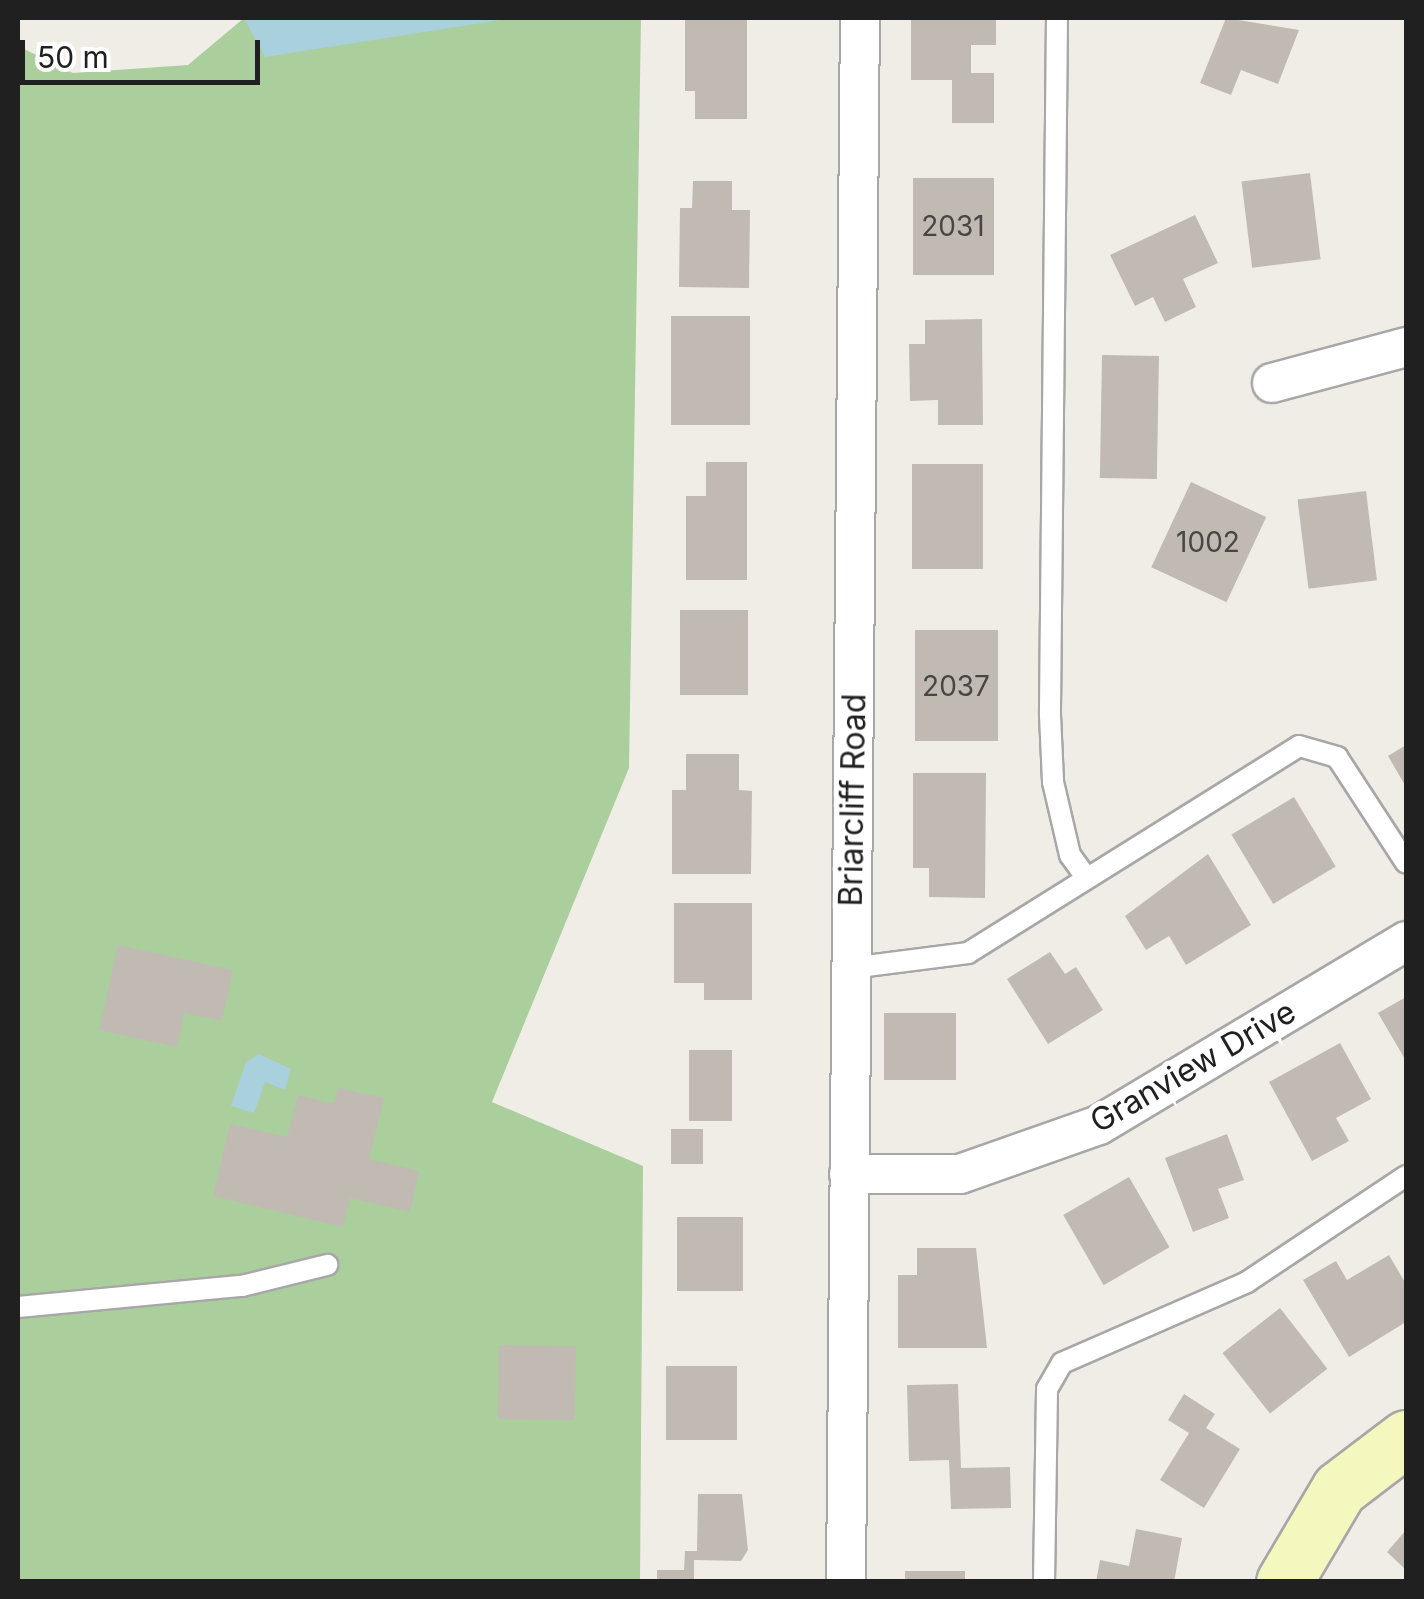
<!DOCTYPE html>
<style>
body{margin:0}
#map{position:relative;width:1424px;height:1599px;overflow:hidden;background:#f0ede7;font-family:Inter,sans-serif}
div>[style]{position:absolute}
.forest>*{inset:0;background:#abce9d}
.water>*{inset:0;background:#a9d0dd}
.building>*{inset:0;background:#c1bab3;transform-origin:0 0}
.roads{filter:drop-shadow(2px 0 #a7a7a7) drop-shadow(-2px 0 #a7a7a7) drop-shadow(0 2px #a7a7a7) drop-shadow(0 -2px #a7a7a7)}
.lane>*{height:20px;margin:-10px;padding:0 10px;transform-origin:10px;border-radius:10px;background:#fff}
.street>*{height:38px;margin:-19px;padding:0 19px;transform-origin:19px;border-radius:19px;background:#fff}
.secondary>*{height:55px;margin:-27.5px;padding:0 27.5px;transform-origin:27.5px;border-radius:27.5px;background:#f4f8be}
span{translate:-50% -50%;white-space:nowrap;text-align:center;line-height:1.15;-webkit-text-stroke:10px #fff;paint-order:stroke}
.number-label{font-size:28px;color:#484645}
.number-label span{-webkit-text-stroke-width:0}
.street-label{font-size:32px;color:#202020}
.frame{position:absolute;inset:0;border:20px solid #202020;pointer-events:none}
.scale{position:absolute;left:20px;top:40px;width:240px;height:45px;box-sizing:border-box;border:5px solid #202020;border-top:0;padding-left:12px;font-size:30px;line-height:35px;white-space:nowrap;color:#202020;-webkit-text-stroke:8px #fff;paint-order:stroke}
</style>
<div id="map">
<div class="forest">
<i style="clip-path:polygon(244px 18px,641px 18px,629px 768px,492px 1102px,643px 1166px,640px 1581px,18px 1581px,18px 46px,73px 73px,188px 65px)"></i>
</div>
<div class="water">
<i style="clip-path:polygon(244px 18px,513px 18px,265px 57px)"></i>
<i style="clip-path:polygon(259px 1054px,291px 1069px,285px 1090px,265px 1082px,254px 1113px,231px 1106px,246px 1062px)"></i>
</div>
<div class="building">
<i style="clip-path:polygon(911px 18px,996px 18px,996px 45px,971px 45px,971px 73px,994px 73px,994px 123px,952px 123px,952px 80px,911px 80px)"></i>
<i style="clip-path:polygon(1226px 18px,1299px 30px,1278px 84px,1241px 70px,1231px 95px,1200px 83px)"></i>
<i style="clip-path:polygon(685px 19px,747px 19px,747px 119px,695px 119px,695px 91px,685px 91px)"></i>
<i style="left:1310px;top:173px;width:87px;height:69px;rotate:83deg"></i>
<i style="left:913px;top:178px;width:81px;height:97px"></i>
<i style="clip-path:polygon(693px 181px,732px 181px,732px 210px,750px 210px,749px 288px,679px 287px,680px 208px,692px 208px)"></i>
<i style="clip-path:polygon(1195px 215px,1218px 263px,1183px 279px,1196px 307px,1165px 322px,1153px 297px,1135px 306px,1110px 255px)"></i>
<i style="left:671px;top:316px;width:79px;height:109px"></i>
<i style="clip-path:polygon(982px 319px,983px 425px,938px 425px,938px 400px,910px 401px,909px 344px,925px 344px,925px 320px)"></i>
<i style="left:1102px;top:355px;width:57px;height:123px;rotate:1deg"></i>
<i style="clip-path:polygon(706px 462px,747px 462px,747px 580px,686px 580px,686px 496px,706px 496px)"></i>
<i style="left:912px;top:464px;width:71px;height:105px"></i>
<i style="left:1191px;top:482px;width:83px;height:94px;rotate:25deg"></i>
<i style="left:1366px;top:491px;width:90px;height:69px;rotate:83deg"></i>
<i style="left:680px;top:610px;width:68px;height:85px"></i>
<i style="left:915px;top:630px;width:83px;height:111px"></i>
<i style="clip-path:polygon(1406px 745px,1406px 787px,1388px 756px)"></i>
<i style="clip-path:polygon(686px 754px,739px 754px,739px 790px,752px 791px,751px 874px,672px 874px,672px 790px,686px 790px)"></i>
<i style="clip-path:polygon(913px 773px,986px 773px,985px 898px,929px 897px,929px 868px,913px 868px)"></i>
<i style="left:1294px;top:797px;width:81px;height:73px;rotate:59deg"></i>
<i style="clip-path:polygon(1208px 854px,1251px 925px,1186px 965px,1169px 936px,1146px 950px,1125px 916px)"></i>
<i style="clip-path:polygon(674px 903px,752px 903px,752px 1000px,704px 1000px,704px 983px,674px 983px)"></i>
<i style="clip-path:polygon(118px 945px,233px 970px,222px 1021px,184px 1013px,177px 1047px,99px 1030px)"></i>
<i style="clip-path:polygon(1050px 952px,1065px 974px,1076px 967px,1103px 1010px,1048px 1044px,1007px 979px)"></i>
<i style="clip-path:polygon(1406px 997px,1406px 1061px,1378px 1013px)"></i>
<i style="left:884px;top:1013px;width:72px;height:67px"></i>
<i style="clip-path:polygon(1340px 1043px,1371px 1099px,1336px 1118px,1349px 1141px,1312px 1161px,1269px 1082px)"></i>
<i style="left:689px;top:1050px;width:43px;height:71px"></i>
<i style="clip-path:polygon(338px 1088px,384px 1098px,369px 1159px,419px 1171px,410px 1212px,350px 1198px,343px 1227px,213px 1196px,230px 1124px,287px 1137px,298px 1095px,334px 1104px)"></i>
<i style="left:671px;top:1129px;width:32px;height:35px"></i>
<i style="clip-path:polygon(1227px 1134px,1244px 1180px,1218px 1189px,1229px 1218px,1193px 1232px,1165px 1158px)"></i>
<i style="left:1129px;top:1177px;width:81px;height:76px;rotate:60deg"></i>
<i style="left:677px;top:1217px;width:66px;height:74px"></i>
<i style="clip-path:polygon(917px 1248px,976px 1248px,987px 1348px,898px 1348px,898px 1275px,917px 1275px)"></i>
<i style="clip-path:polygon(1389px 1255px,1406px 1284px,1406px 1322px,1349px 1357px,1303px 1280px,1336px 1261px,1347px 1280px)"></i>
<i style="left:1280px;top:1308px;width:77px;height:73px;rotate:52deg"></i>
<i style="left:499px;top:1345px;width:77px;height:74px;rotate:1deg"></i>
<i style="left:666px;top:1366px;width:71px;height:74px"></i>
<i style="clip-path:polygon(958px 1384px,961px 1468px,1010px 1467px,1011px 1508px,951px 1509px,949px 1460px,909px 1461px,907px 1385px)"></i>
<i style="clip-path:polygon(1184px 1394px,1215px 1414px,1206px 1428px,1240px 1449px,1204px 1508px,1160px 1480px,1189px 1433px,1168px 1420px)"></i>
<i style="clip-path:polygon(698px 1494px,742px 1494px,748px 1550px,741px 1561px,694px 1560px,694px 1582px,657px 1582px,657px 1570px,684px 1570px,685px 1551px,697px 1551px)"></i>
<i style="clip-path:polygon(1136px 1529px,1182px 1538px,1174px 1582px,1096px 1582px,1100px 1560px,1129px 1566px)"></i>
<i style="clip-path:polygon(1406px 1530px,1406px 1570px,1387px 1552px)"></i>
<i style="left:905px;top:1571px;width:60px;height:11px"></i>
</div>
<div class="roads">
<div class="lane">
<i style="left:1057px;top:18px;width:697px;rotate:90.58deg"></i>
<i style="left:1050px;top:715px;width:67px;rotate:87.4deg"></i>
<i style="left:1053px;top:782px;width:75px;rotate:76.9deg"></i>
<i style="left:1070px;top:855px;width:26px;rotate:54deg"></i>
<i style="left:851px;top:968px;width:118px;rotate:-7.3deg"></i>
<i style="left:968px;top:953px;width:390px;rotate:-32deg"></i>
<i style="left:1299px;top:746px;width:40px;rotate:16deg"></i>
<i style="left:1337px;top:757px;width:126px;rotate:56.9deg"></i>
<i style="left:18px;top:1307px;width:225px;rotate:-5.4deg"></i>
<i style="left:242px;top:1286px;width:88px;rotate:-13.9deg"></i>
<i style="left:1044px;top:1582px;width:193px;rotate:-89.1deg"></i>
<i style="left:1047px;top:1389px;width:30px;rotate:-60deg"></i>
<i style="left:1062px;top:1363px;width:202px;rotate:-23.6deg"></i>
<i style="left:1247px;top:1282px;width:191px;rotate:-33.7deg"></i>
</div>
<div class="street">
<i style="left:1272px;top:383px;width:139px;rotate:-15deg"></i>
<i style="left:849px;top:1174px;width:111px"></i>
<i style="left:960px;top:1174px;width:147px;rotate:-19.4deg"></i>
<i style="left:1099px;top:1125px;width:358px;rotate:-30.9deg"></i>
<i style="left:846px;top:1582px;width:1564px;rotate:-89.49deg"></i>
</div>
<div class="secondary">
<i style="left:1284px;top:1582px;width:108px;rotate:-59.4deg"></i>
<i style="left:1339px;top:1489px;width:84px;rotate:-37.3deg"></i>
</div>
</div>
<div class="number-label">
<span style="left:953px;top:226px">2031</span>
<span style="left:1208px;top:542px">1002</span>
<span style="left:956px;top:686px">2037</span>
</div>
<div class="street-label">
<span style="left:853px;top:800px;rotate:-89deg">Briarcliff Road</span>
<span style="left:1193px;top:1067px;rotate:-30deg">Granview Drive</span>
</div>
<div class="frame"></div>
<div class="scale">50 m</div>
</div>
